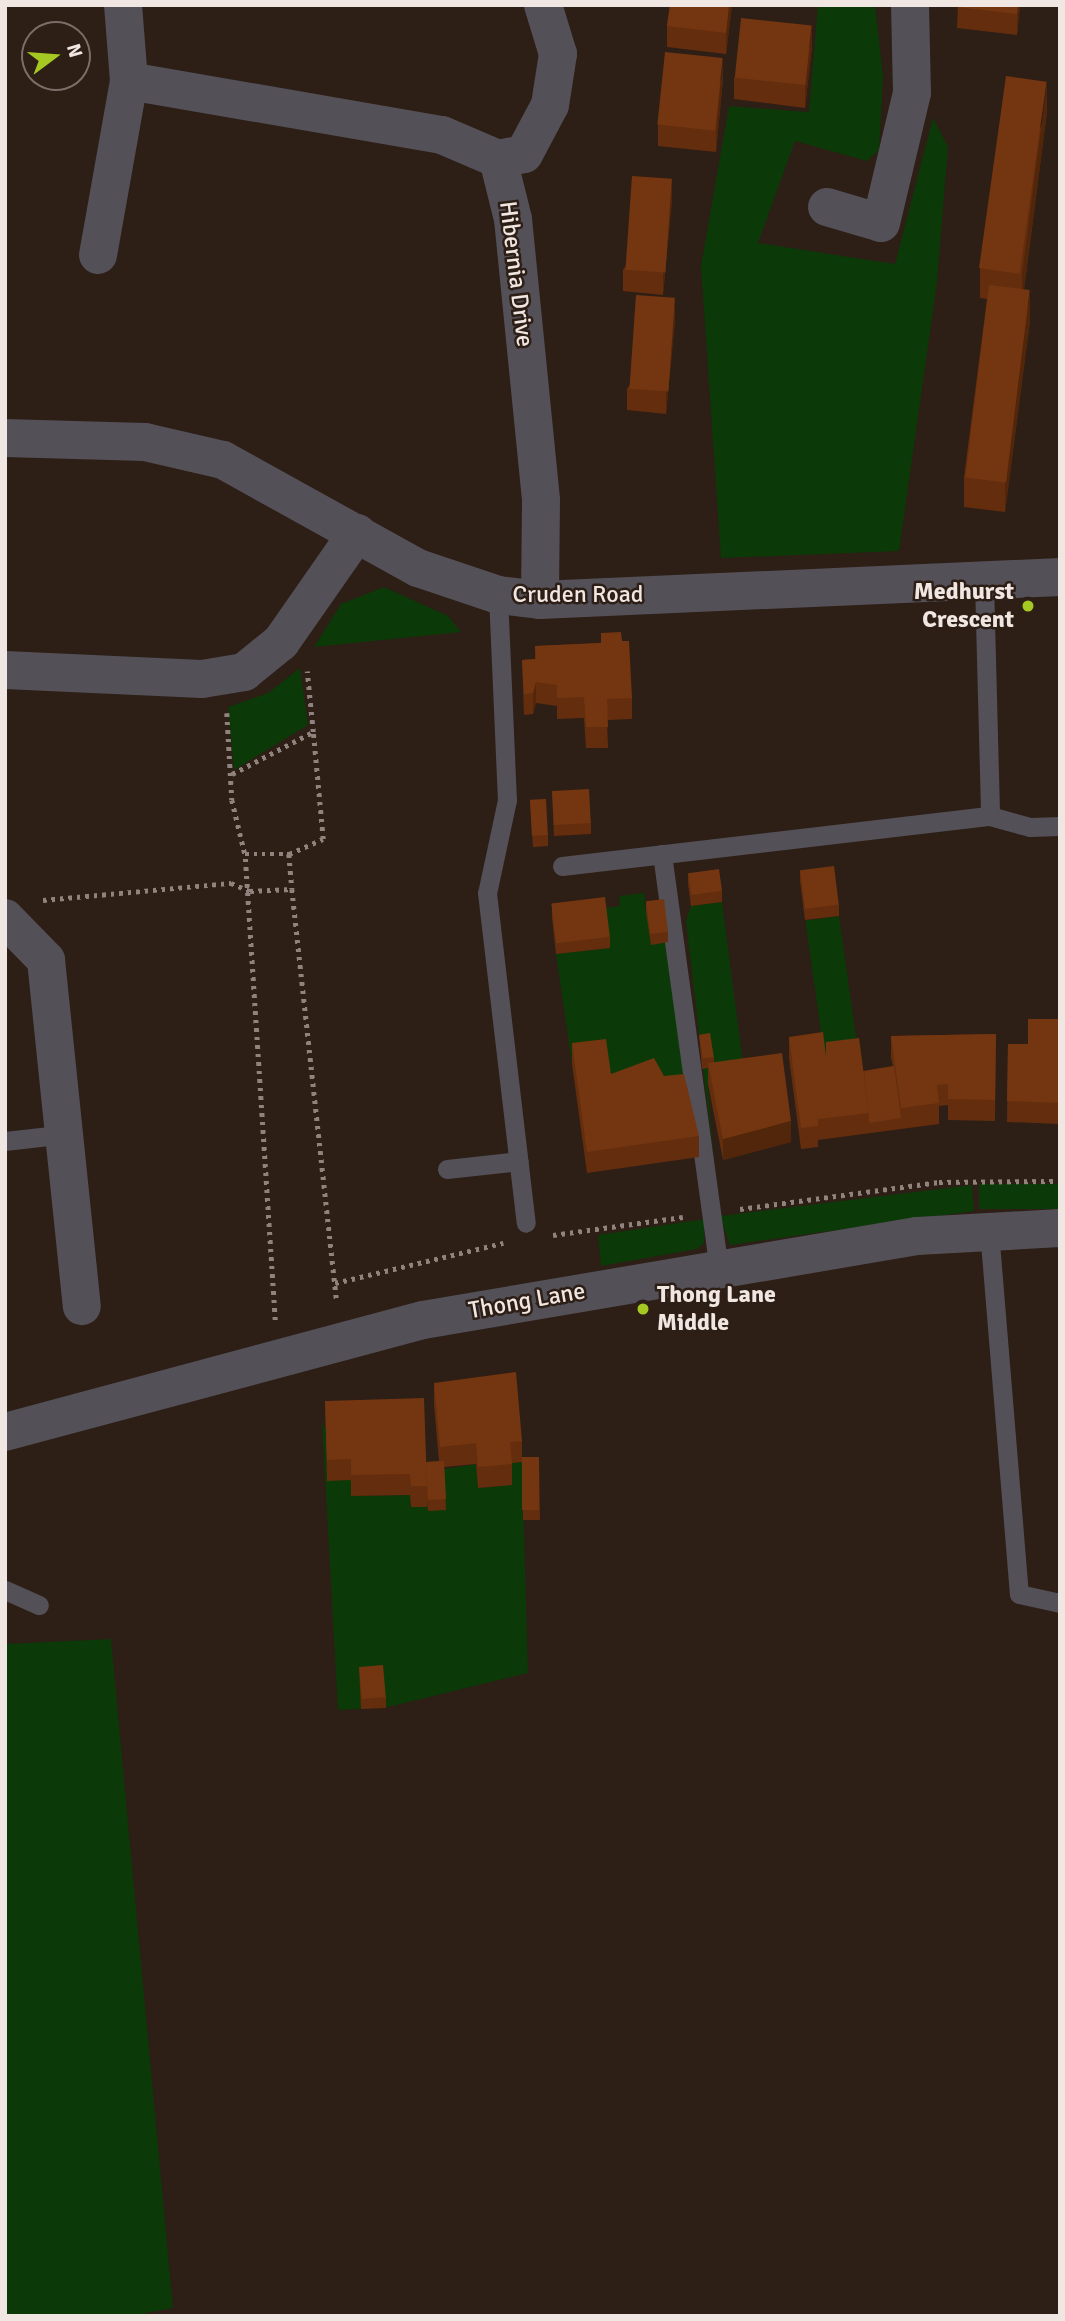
<!DOCTYPE html>
<style>
body{margin:0}
#map{position:relative;width:1065px;height:2321px;overflow:hidden;background:#2d1e16;font-family:Signika,sans-serif}
div>[style]{position:absolute}
.green>*{inset:0;background:#0c3908;transform-origin:0 0}
.path>*{height:4.5px;margin-top:-2.25px;transform-origin:0;background:repeating-linear-gradient(90deg,#90837d 0 3.5px,transparent 0 8.5px)}
.service>*{height:19px;margin:-9.5px;padding:0 9.5px;transform-origin:9.5px;border-radius:9.5px;background:#535057}
.minor>*{height:38px;margin:-19px;padding:0 19px;transform-origin:19px;border-radius:19px;background:#535057}
.wall>*{inset:0;background:#642e0e}
.shaded-wall>*{inset:0;background:#51260b}
.building>*{inset:0;background:#743610;transform-origin:0 0}
.dots>*{width:19px;height:19px;translate:-50% -50%;box-sizing:border-box;border:4px solid #2d1e16;border-radius:50%}
span{translate:-50% -50%;white-space:nowrap;text-align:center;line-height:1.15;-webkit-text-stroke:5px #2d1e16;paint-order:stroke}
.street-label{font-size:24px;color:#f1e7e2}
.poi-label{font-size:24px;color:#f1e7e2;font-weight:700}
.right{translate:-100% -50%;text-align:right}
.left{translate:0 -50%;text-align:left}
.frame{position:absolute;inset:0;border:7px solid #f1e7e2;pointer-events:none}
.north{position:absolute;left:21px;top:21px;width:70px;height:70px;box-sizing:border-box;background:#2d1e16;border:2px solid #7b6e68;border-radius:50%;rotate:74deg;font-size:19px;font-weight:700;line-height:28px;text-align:center;color:#f1e7e2}
.north::after{content:'';display:block;margin:auto;width:24px;height:32px;background:#a5c823;clip-path:polygon(50% 0,100% 100%,50% 72%,0 100%)}
</style>
<div id="map">
<div class="green">
<i style="clip-path:polygon(818px 5px,875px 5px,883px 77px,879px 150px,867px 161px,795px 141px,758px 243px,895px 264px,933px 118px,948px 147px,937px 282px,899px 551px,721px 558px,701px 266px,729px 106px,809px 112px)"></i>
<i style="clip-path:polygon(384px 587px,448px 616px,461px 632px,314px 647px,341px 604px)"></i>
<i style="clip-path:polygon(300px 668px,308px 725px,234px 770px,228px 707px,268px 693px)"></i>
<i style="clip-path:polygon(644px 893px,646px 912px,670px 942px,695px 1130px,643px 1088px,572px 1064px,556px 954px,609px 948px,605px 908px,620px 906px,619px 896px)"></i>
<i style="clip-path:polygon(722px 902px,745px 1079px,708px 1084px,713px 1153px,686px 921px,691px 906px)"></i>
<i style="left:839px;top:916px;width:144px;height:34px;rotate:82deg"></i>
<i style="left:1060px;top:1184px;width:25px;height:81px;rotate:90deg"></i>
<i style="clip-path:polygon(972px 1185px,974px 1211px,730px 1245px,720px 1216px)"></i>
<i style="clip-path:polygon(705px 1219px,704px 1243px,697px 1249px,601px 1266px,598px 1235px)"></i>
<i style="clip-path:polygon(322px 1422px,351px 1480px,352px 1496px,410px 1495px,411px 1507px,426px 1472px,476px 1464px,478px 1488px,511px 1485px,510px 1463px,522px 1462px,528px 1673px,388px 1707px,338px 1710px)"></i>
<i style="clip-path:polygon(111px 1639px,173px 2308px,130px 2316px,5px 2316px,5px 1644px)"></i>
</div>
<div class="path">
<i style="left:227px;top:713px;width:87px;rotate:86.7deg"></i>
<i style="left:232px;top:800px;width:56px;rotate:76.5deg"></i>
<i style="left:232px;top:774px;width:91px;rotate:-27.4deg"></i>
<i style="left:313px;top:732px;width:61px;rotate:-95.6deg"></i>
<i style="left:289px;top:854px;width:37px;rotate:-24deg"></i>
<i style="left:323px;top:839px;width:107px;rotate:-95.3deg"></i>
<i style="left:43px;top:900px;width:189px;rotate:-5.2deg"></i>
<i style="left:231px;top:883px;width:21px;rotate:23deg"></i>
<i style="left:250px;top:891px;width:42px;rotate:-2.7deg"></i>
<i style="left:292px;top:889px;width:415px;rotate:83.8deg"></i>
<i style="left:740px;top:1209px;width:201px;rotate:-7.7deg"></i>
<i style="left:939px;top:1182px;width:121px;rotate:-0.5deg"></i>
<i style="left:553px;top:1235px;width:131px;rotate:-7.9deg"></i>
<i style="left:335px;top:1283px;width:173px;rotate:-13.4deg"></i>
<i style="left:275px;top:1320px;width:467px;rotate:-93.7deg"></i>
<i style="left:245px;top:854px;width:44px"></i>
<i style="left:289px;top:854px;width:35px;rotate:85deg"></i>
</div>
<div class="service">
<i style="left:984px;top:582px;width:234px;rotate:88.5deg"></i>
<i style="left:990px;top:816px;width:41px;rotate:15.4deg"></i>
<i style="left:1030px;top:827px;width:30px;rotate:-2deg"></i>
<i style="left:498px;top:595px;width:205px;rotate:87.5deg"></i>
<i style="left:507px;top:800px;width:95px;rotate:102.1deg"></i>
<i style="left:487px;top:893px;width:332px;rotate:83.3deg"></i>
<i style="left:662px;top:854px;width:420px;rotate:82.2deg"></i>
<i style="left:562px;top:866px;width:431px;rotate:-6.7deg"></i>
<i style="left:5px;top:1141px;width:61px;rotate:-6.5deg"></i>
<i style="left:447px;top:1169px;width:72px;rotate:-6.3deg"></i>
<i style="left:989px;top:1230px;width:365px;rotate:85.3deg"></i>
<i style="left:1019px;top:1594px;width:42px;rotate:12.4deg"></i>
<i style="left:5px;top:1590px;width:37px;rotate:24deg"></i>
</div>
<div class="minor">
<i style="left:129px;top:81px;width:318px;rotate:9.8deg"></i>
<i style="left:442px;top:135px;width:61px;rotate:23.2deg"></i>
<i style="left:498px;top:159px;width:62px;rotate:76deg"></i>
<i style="left:513px;top:219px;width:282px;rotate:84.3deg"></i>
<i style="left:541px;top:500px;width:100px;rotate:90.6deg"></i>
<i style="left:498px;top:159px;width:26px;rotate:-11deg"></i>
<i style="left:524px;top:154px;width:55px;rotate:-62deg"></i>
<i style="left:550px;top:105px;width:52px;rotate:-81.1deg"></i>
<i style="left:558px;top:54px;width:51px;rotate:-107deg"></i>
<i style="left:827px;top:207px;width:56px;rotate:16.5deg"></i>
<i style="left:881px;top:223px;width:134px;rotate:-76.6deg"></i>
<i style="left:912px;top:93px;width:88px;rotate:-91.3deg"></i>
<i style="left:98px;top:255px;width:177px;rotate:-79.9deg"></i>
<i style="left:129px;top:81px;width:76px;rotate:-94.5deg"></i>
<i style="left:5px;top:438px;width:140px;rotate:1.6deg"></i>
<i style="left:145px;top:442px;width:80px;rotate:13deg"></i>
<i style="left:223px;top:460px;width:223px;rotate:29deg"></i>
<i style="left:418px;top:568px;width:84px;rotate:18.6deg"></i>
<i style="left:498px;top:595px;width:42px;rotate:6.8deg"></i>
<i style="left:540px;top:600px;width:521px;rotate:-2.53deg"></i>
<i style="left:5px;top:670px;width:197px;rotate:2.6deg"></i>
<i style="left:202px;top:679px;width:43px;rotate:-9.5deg"></i>
<i style="left:244px;top:672px;width:48px;rotate:-39deg"></i>
<i style="left:281px;top:642px;width:133px;rotate:-55.1deg"></i>
<i style="left:5px;top:918px;width:59px;rotate:45.7deg"></i>
<i style="left:46px;top:960px;width:348px;rotate:84.1deg"></i>
<i style="left:5px;top:1432px;width:433px;rotate:-15deg"></i>
<i style="left:423px;top:1320px;width:501px;rotate:-9.65deg"></i>
<i style="left:917px;top:1236px;width:143px;rotate:-3.2deg"></i>
</div>
<div class="wall">
<i style="clip-path:polygon(670px 5px,732px 5px,726px 54px,667px 47px,667px 26px)"></i>
<i style="clip-path:polygon(958px 5px,1020px 5px,1017px 35px,957px 28px)"></i>
<i style="clip-path:polygon(812px 47px,805px 108px,734px 99px,734px 78px)"></i>
<i style="clip-path:polygon(723px 79px,716px 152px,658px 146px,658px 125px)"></i>
<i style="clip-path:polygon(1047px 112px,1024px 290px,1030px 321px,1005px 512px,964px 507px,964px 477px,987px 299px,980px 298px,980px 268px)"></i>
<i style="clip-path:polygon(672px 200px,663px 295px,623px 291px,623px 270px)"></i>
<i style="clip-path:polygon(675px 320px,666px 414px,627px 410px,627px 389px)"></i>
<i style="clip-path:polygon(601px 633px,622px 641px,632px 698px,632px 719px,607px 720px,608px 748px,586px 748px,584px 718px,557px 719px,557px 706px,536px 703px,533px 714px,524px 715px,522px 660px,535px 659px,535px 646px,601px 643px)"></i>
<i style="clip-path:polygon(552px 791px,591px 823px,591px 834px,554px 836px)"></i>
<i style="clip-path:polygon(530px 800px,548px 835px,548px 846px,533px 847px)"></i>
<i style="clip-path:polygon(800px 870px,839px 905px,839px 916px,805px 920px,800px 881px)"></i>
<i style="clip-path:polygon(688px 873px,722px 891px,722px 902px,691px 906px,688px 884px)"></i>
<i style="clip-path:polygon(646px 901px,668px 932px,668px 942px,651px 945px,646px 912px)"></i>
<i style="clip-path:polygon(552px 908px,610px 937px,610px 948px,556px 954px,552px 918px)"></i>
<i style="clip-path:polygon(1060px 1019px,1060px 1124px,1007px 1122px,1008px 1044px,1028px 1044px)"></i>
<i style="clip-path:polygon(996px 1034px,995px 1121px,948px 1120px,948px 1105px,939px 1106px,939px 1124px,818px 1140px,818px 1147px,801px 1149px,789px 1058px,789px 1037px,826px 1056px,864px 1071px,893px 1066px,891px 1058px,891px 1036px)"></i>
<i style="clip-path:polygon(699px 1035px,714px 1057px,714px 1062px,791px 1142px,723px 1160px,708px 1084px,708px 1068px,702px 1069px)"></i>
<i style="clip-path:polygon(572px 1043px,611px 1074px,664px 1076px,699px 1136px,699px 1157px,587px 1173px,572px 1064px)"></i>
<i style="clip-path:polygon(434px 1383px,522px 1441px,522px 1457px,539px 1457px,540px 1520px,523px 1520px,522px 1462px,512px 1463px,512px 1485px,478px 1488px,476px 1464px,444px 1467px,446px 1510px,428px 1511px,427px 1500px,427px 1507px,411px 1507px,410px 1495px,351px 1496px,351px 1480px,327px 1481px,325px 1401px,426px 1462px,439px 1461px,434px 1405px)"></i>
<i style="clip-path:polygon(359px 1667px,386px 1697px,386px 1708px,361px 1709px)"></i>
</div>
<div class="shaded-wall">
<i style="clip-path:polygon(729px 5px,732px 5px,726px 54px,726px 33px)"></i>
<i style="clip-path:polygon(1018px 5px,1020px 5px,1017px 35px,1017px 14px)"></i>
<i style="clip-path:polygon(812px 26px,812px 47px,805px 108px,805px 87px)"></i>
<i style="clip-path:polygon(723px 58px,723px 79px,716px 152px,716px 131px)"></i>
<i style="clip-path:polygon(1047px 82px,1047px 112px,1022px 304px,1022px 274px)"></i>
<i style="clip-path:polygon(672px 179px,672px 200px,663px 295px,663px 274px)"></i>
<i style="clip-path:polygon(1030px 290px,1030px 321px,1005px 512px,1005px 482px)"></i>
<i style="clip-path:polygon(675px 298px,675px 320px,666px 414px,666px 393px)"></i>
<i style="clip-path:polygon(536px 682px,536px 703px,533px 714px,533px 693px)"></i>
<i style="clip-path:polygon(791px 1121px,791px 1142px,723px 1160px,723px 1139px)"></i>
</div>
<div class="building">
<i style="clip-path:polygon(670px 5px,729px 5px,726px 33px,667px 26px)"></i>
<i style="clip-path:polygon(958px 5px,1018px 5px,1017px 14px,957px 7px)"></i>
<i style="left:741px;top:18px;width:71px;height:60px;rotate:6deg"></i>
<i style="left:665px;top:52px;width:58px;height:73px;rotate:6deg"></i>
<i style="left:1006px;top:76px;width:41px;height:194px;rotate:8deg"></i>
<i style="left:632px;top:176px;width:40px;height:94px;rotate:4deg"></i>
<i style="left:989px;top:285px;width:41px;height:194px;rotate:7deg"></i>
<i style="left:636px;top:295px;width:39px;height:94px;rotate:4deg"></i>
<i style="clip-path:polygon(621px 632px,622px 641px,629px 641px,632px 698px,607px 699px,608px 727px,586px 727px,584px 697px,557px 698px,557px 685px,536px 682px,533px 693px,524px 694px,522px 660px,536px 659px,535px 646px,601px 643px,601px 633px)"></i>
<i style="left:589px;top:789px;width:34px;height:37px;rotate:87deg"></i>
<i style="left:546px;top:799px;width:36px;height:16px;rotate:87deg"></i>
<i style="left:834px;top:866px;width:39px;height:34px;rotate:83deg"></i>
<i style="left:719px;top:869px;width:22px;height:31px;rotate:82deg"></i>
<i style="left:605px;top:897px;width:40px;height:54px;rotate:83deg"></i>
<i style="left:664px;top:899px;width:33px;height:18px;rotate:83deg"></i>
<i style="clip-path:polygon(1028px 1019px,1060px 1019px,1060px 1103px,1007px 1101px,1008px 1044px,1028px 1044px)"></i>
<i style="clip-path:polygon(823px 1032px,826px 1056px,826px 1042px,859px 1038px,869px 1113px,818px 1119px,818px 1126px,801px 1128px,789px 1037px)"></i>
<i style="left:710px;top:1033px;width:24px;height:11px;rotate:81deg"></i>
<i style="clip-path:polygon(996px 1034px,995px 1100px,948px 1099px,948px 1084px,937px 1085px,939px 1103px,901px 1108px,891px 1036px)"></i>
<i style="clip-path:polygon(606px 1039px,611px 1074px,654px 1058px,664px 1076px,684px 1074px,699px 1136px,587px 1152px,572px 1043px)"></i>
<i style="clip-path:polygon(782px 1053px,791px 1121px,723px 1139px,708px 1063px)"></i>
<i style="clip-path:polygon(894px 1066px,901px 1118px,869px 1123px,869px 1113px,864px 1071px)"></i>
<i style="clip-path:polygon(516px 1372px,522px 1441px,510px 1442px,512px 1464px,478px 1467px,476px 1443px,440px 1447px,434px 1383px)"></i>
<i style="clip-path:polygon(424px 1398px,427px 1486px,411px 1486px,410px 1474px,351px 1475px,351px 1459px,327px 1460px,325px 1401px)"></i>
<i style="left:522px;top:1457px;width:17px;height:53px"></i>
<i style="left:444px;top:1461px;width:38px;height:18px;rotate:87deg"></i>
<i style="left:383px;top:1665px;width:32px;height:24px;rotate:85deg"></i>
</div>
<div class="dots">
<i style="left:1028px;top:606px;background:#a5c823"></i>
<i style="left:643px;top:1309px;background:#a5c823"></i>
</div>
<div class="street-label">
<span style="left:516px;top:274px;rotate:83deg">Hibernia Drive</span>
<span style="left:578px;top:595px">Cruden Road</span>
<span style="left:527px;top:1301px;rotate:-10deg">Thong Lane</span>
</div>
<div class="poi-label">
<span class="right" style="left:1014px;top:606px">Medhurst<br>Crescent</span>
<span class="left" style="left:657px;top:1309px">Thong Lane<br>Middle</span>
</div>
<div class="frame"></div>
<div class="north">N</div>
</div>
